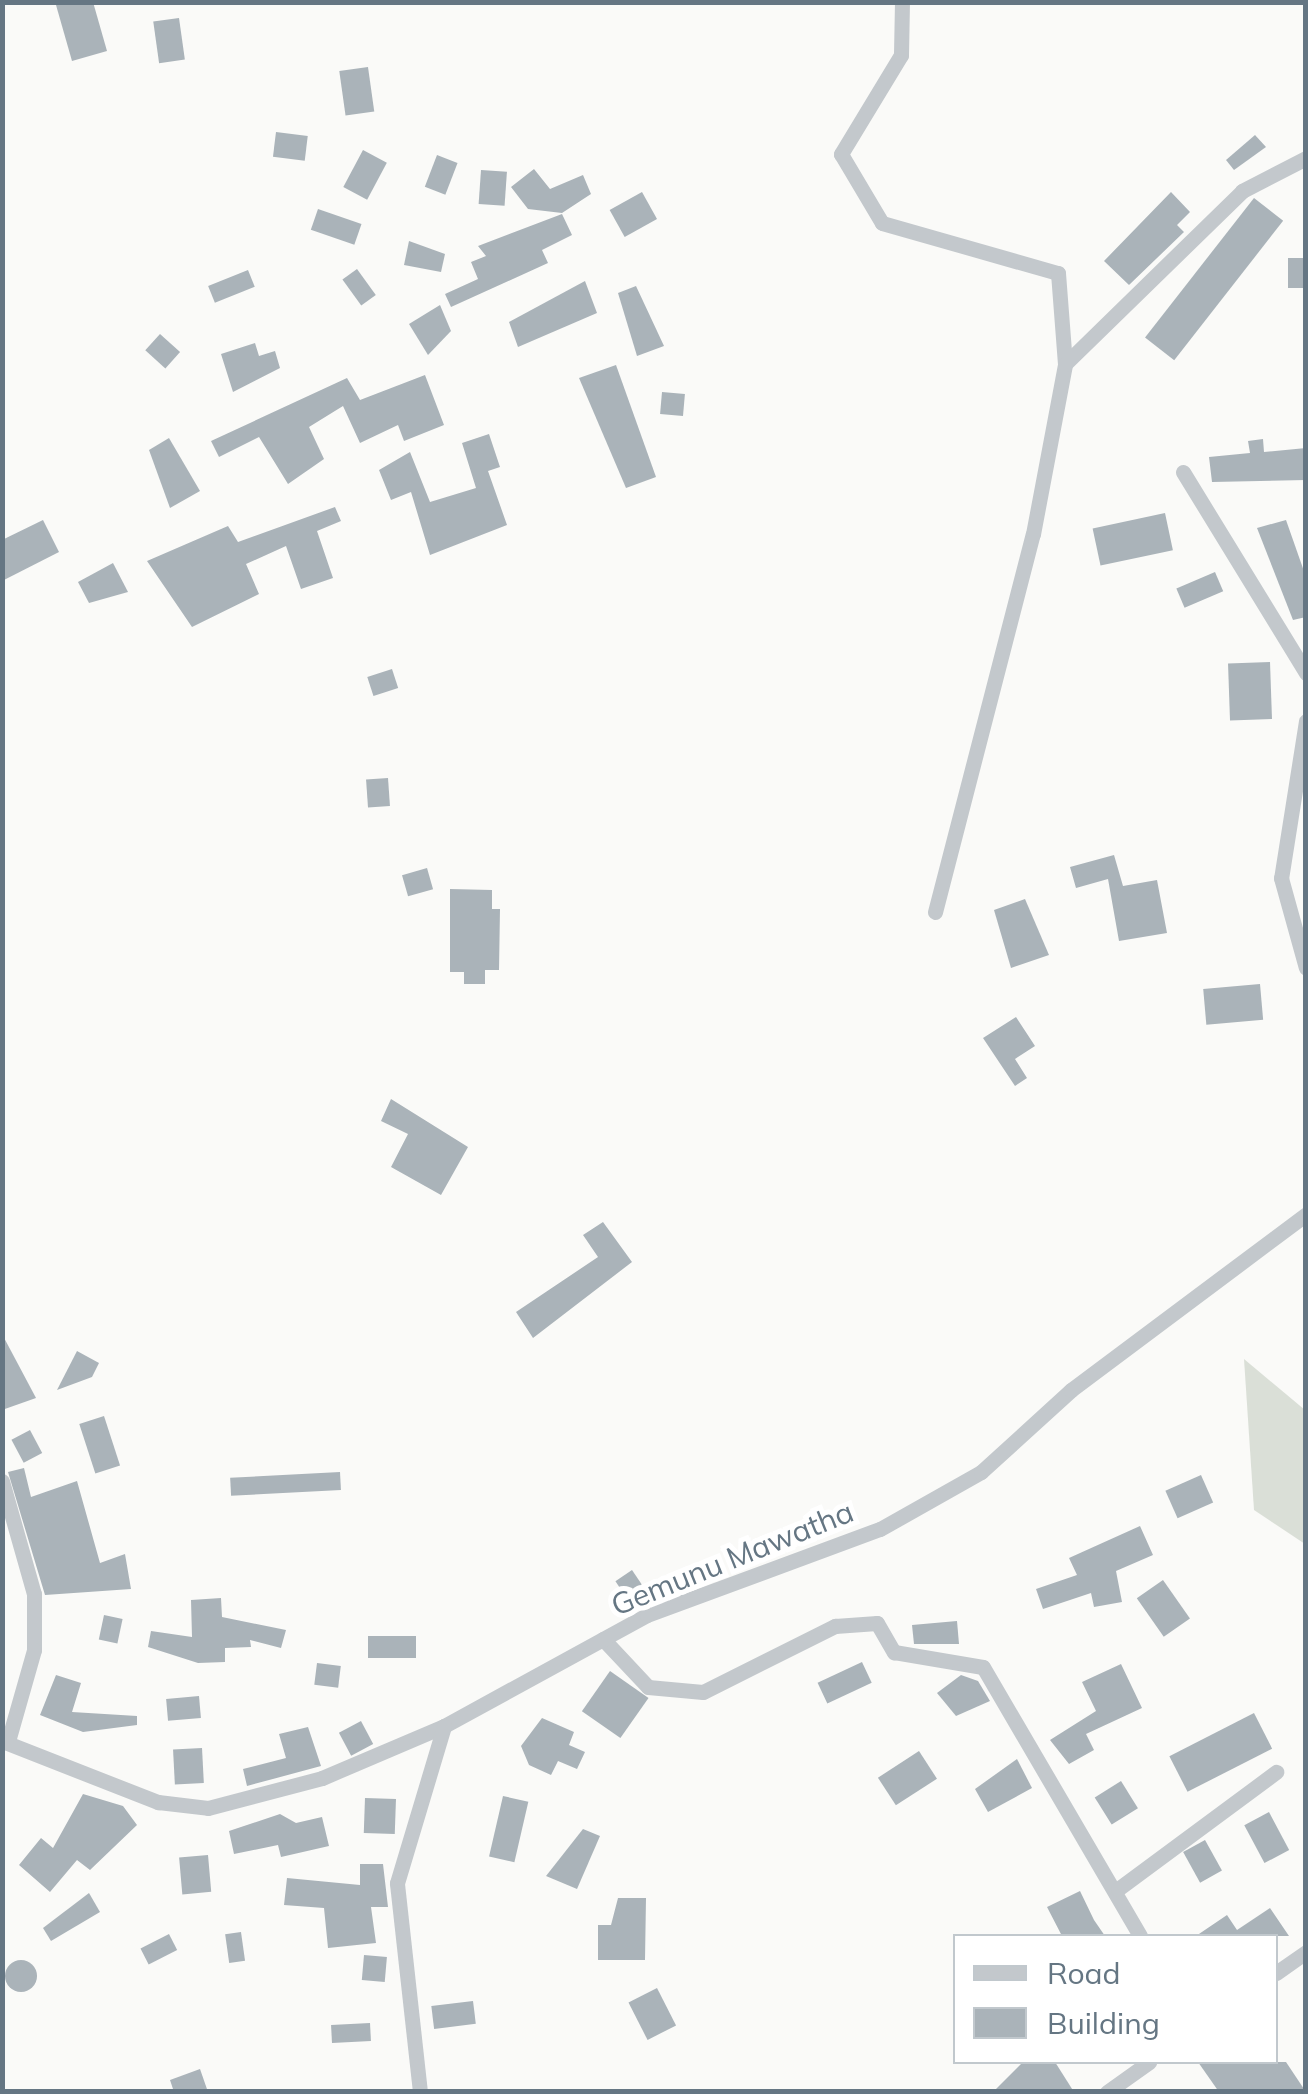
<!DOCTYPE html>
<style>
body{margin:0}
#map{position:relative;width:1308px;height:2094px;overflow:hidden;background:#fafaf8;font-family:Mulish,sans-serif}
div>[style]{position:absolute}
.green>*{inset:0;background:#dadfd7}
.building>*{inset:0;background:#aab3b9;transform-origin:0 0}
.round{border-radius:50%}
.minor>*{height:15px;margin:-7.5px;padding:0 7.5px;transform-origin:7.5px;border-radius:7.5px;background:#c3c8cc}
span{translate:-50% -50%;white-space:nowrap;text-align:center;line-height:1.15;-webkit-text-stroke:10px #fff;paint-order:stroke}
.street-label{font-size:30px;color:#657683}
.frame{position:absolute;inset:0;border:5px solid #657683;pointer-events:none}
.legend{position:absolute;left:953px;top:1934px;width:325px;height:130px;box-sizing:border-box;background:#fff;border:2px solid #c1c8cd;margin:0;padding:12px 18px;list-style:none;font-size:30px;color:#657683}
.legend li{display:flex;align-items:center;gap:20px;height:50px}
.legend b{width:50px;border:2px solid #c1c8cd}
</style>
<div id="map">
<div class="green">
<i style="clip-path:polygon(1244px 1359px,1305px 1410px,1305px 1544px,1254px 1510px)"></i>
</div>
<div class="building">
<i style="clip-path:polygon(64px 2px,93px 2px,107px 51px,72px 61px,56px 5px)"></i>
<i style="left:179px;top:18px;width:42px;height:26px;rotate:82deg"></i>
<i style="left:368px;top:67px;width:45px;height:29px;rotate:82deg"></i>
<i style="left:276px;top:132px;width:32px;height:25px;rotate:7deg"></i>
<i style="clip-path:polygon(1255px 135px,1266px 147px,1234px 170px,1226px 160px)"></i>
<i style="left:363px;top:150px;width:27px;height:42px;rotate:28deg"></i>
<i style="left:437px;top:155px;width:22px;height:34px;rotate:21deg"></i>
<i style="clip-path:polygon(534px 169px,550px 189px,583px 175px,591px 194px,562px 213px,528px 209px,511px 187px)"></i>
<i style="left:481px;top:170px;width:26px;height:34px;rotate:4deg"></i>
<i style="left:642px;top:192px;width:31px;height:37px;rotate:61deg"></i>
<i style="clip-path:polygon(1171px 192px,1190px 212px,1177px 225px,1184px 232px,1129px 285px,1104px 261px)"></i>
<i style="left:1254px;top:198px;width:37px;height:177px;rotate:38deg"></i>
<i style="left:318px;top:209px;width:46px;height:22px;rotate:19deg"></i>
<i style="clip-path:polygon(562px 214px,572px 235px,542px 250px,548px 263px,451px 307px,445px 294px,478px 279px,471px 262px,486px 256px,478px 246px)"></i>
<i style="clip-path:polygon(409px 241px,445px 254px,441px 272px,404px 265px)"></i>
<i style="left:1306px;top:258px;width:30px;height:18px;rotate:90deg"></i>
<i style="left:357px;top:269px;width:32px;height:18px;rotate:54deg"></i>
<i style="left:248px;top:270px;width:18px;height:43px;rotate:68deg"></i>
<i style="clip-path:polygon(585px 281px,597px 313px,518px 347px,509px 322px)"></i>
<i style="clip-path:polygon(636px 286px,664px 346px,637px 356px,618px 293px)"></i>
<i style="clip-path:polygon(440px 305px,451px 331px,428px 355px,409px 324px)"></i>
<i style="left:160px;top:334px;width:27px;height:22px;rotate:42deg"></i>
<i style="clip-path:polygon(255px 343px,259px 356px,275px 351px,280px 368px,233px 392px,221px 354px)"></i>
<i style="clip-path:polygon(616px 365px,656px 477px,626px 488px,579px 378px)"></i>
<i style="clip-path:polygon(425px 375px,444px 425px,404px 441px,398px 425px,360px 443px,343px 406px,309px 427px,324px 459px,288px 484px,259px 437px,219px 457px,211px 441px,347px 378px,360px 400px)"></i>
<i style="left:662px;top:392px;width:23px;height:22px;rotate:5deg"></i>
<i style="clip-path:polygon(489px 434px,500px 467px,488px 471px,507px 525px,430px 555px,411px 492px,391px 500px,379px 470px,410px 452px,430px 502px,476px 488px,462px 443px)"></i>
<i style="clip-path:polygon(169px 438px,200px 491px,170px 508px,149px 450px)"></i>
<i style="clip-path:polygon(1263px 439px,1264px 452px,1306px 448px,1306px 480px,1212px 482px,1209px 457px,1250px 453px,1248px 441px)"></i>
<i style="clip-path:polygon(335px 507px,341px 521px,317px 531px,333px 578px,301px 589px,286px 546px,246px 564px,259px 594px,192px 627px,147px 561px,228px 526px,238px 542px)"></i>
<i style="left:1165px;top:513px;width:38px;height:74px;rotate:78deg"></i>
<i style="clip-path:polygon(43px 520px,59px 552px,2px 581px,2px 540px)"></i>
<i style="clip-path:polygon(1286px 520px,1306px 577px,1306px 617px,1293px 620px,1257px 528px)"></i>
<i style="clip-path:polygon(113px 563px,128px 592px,89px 603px,78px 582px)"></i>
<i style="left:1215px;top:572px;width:21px;height:42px;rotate:67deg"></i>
<i style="left:1270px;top:662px;width:57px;height:42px;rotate:88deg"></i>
<i style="left:392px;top:669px;width:20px;height:26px;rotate:72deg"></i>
<i style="left:388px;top:778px;width:28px;height:22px;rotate:86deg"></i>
<i style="clip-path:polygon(1114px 855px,1123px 886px,1157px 880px,1167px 933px,1119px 941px,1108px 879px,1076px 888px,1070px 867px)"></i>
<i style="left:427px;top:868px;width:22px;height:26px;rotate:74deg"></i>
<i style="clip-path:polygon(450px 889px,492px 890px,492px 909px,500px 909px,499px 970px,485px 970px,485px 984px,464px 984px,464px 972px,450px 972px)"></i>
<i style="clip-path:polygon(1025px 899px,1049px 955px,1011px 968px,994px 910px)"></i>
<i style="left:1260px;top:984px;width:36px;height:57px;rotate:85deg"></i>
<i style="clip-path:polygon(1016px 1017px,1035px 1046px,1015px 1059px,1027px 1078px,1015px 1086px,983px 1038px)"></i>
<i style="clip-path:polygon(391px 1099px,468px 1147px,441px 1195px,391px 1167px,408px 1134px,381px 1121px)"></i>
<i style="clip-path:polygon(603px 1222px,632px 1262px,533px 1338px,516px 1312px,598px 1257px,583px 1235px)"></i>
<i style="clip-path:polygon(2px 1334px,36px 1398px,2px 1410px)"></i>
<i style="clip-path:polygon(77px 1351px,99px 1363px,92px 1377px,57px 1390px)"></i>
<i style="left:104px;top:1416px;width:52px;height:26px;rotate:72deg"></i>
<i style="left:30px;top:1430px;width:26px;height:21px;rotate:62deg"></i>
<i style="clip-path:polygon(24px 1468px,31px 1497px,77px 1481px,100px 1563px,125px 1554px,131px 1589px,45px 1595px,8px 1472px)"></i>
<i style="left:340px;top:1472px;width:18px;height:110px;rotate:87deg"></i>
<i style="left:1201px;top:1475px;width:30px;height:39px;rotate:66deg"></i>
<i style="clip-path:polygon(1140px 1526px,1153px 1555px,1116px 1571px,1122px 1602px,1094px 1607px,1091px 1593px,1043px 1609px,1036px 1589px,1077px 1575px,1069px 1558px)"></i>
<i style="left:632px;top:1570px;width:29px;height:20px;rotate:56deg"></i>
<i style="left:1163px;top:1580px;width:47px;height:32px;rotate:55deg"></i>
<i style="clip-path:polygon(221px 1598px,222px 1617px,286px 1630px,281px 1648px,250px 1640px,251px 1647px,225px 1648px,225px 1662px,198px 1663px,148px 1647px,151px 1631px,192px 1637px,191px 1600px)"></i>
<i style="left:104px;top:1615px;width:19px;height:25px;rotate:12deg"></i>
<i style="clip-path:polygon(957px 1621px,959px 1644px,914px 1644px,912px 1625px)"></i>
<i style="left:368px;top:1636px;width:48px;height:22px"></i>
<i style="left:862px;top:1662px;width:23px;height:49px;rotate:65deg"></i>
<i style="left:317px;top:1663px;width:24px;height:22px;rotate:7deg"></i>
<i style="clip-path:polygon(1121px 1664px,1142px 1708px,1086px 1734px,1094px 1750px,1069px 1764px,1050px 1740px,1096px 1711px,1082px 1682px)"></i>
<i style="left:610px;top:1671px;width:47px;height:49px;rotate:35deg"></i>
<i style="clip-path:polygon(56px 1675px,81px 1683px,72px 1712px,137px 1716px,137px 1725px,83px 1732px,40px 1715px)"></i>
<i style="clip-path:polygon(961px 1675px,978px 1681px,990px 1701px,956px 1716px,937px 1693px)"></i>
<i style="left:199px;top:1696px;width:22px;height:33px;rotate:85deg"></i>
<i style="left:1254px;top:1713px;width:40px;height:95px;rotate:63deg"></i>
<i style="clip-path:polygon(542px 1718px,574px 1732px,569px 1745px,585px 1752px,577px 1769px,558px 1761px,551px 1775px,529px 1765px,521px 1746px)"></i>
<i style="left:361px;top:1721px;width:26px;height:25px;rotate:62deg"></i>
<i style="clip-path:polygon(308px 1727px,321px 1766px,247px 1786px,243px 1769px,286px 1758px,279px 1734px)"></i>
<i style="left:202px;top:1748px;width:35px;height:29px;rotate:87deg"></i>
<i style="left:919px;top:1751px;width:33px;height:49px;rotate:57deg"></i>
<i style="clip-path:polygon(1017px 1759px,1032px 1788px,988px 1812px,975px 1789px)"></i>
<i style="left:1121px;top:1781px;width:32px;height:31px;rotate:58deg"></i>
<i style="clip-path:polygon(83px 1794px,123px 1806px,137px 1825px,90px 1870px,77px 1860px,50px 1892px,19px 1865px,41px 1838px,53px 1848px)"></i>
<i style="left:503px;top:1796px;width:26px;height:62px;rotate:13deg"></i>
<i style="left:365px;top:1798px;width:31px;height:35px;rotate:2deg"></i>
<i style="left:1269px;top:1812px;width:43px;height:28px;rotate:62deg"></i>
<i style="clip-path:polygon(280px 1814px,296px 1823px,322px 1817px,329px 1846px,281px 1857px,278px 1845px,234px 1854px,229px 1831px)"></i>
<i style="clip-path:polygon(583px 1829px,600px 1836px,577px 1889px,546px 1876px)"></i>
<i style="left:1205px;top:1840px;width:35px;height:25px;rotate:61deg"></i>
<i style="left:208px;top:1855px;width:37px;height:29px;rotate:85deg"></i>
<i style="clip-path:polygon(360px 1864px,383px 1864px,388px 1907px,371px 1907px,376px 1943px,328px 1948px,324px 1908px,284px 1905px,287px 1878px,360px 1885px)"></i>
<i style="clip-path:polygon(1080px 1891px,1094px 1920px,1105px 1936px,1062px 1936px,1047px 1907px)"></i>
<i style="clip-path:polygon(89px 1893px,100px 1912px,51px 1941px,43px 1928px)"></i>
<i style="clip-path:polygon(618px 1898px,646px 1898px,645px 1960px,598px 1960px,598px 1925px,611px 1925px)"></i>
<i style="clip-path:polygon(1270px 1908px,1289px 1936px,1196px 1936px,1227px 1915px,1237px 1930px)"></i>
<i style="left:241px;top:1932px;width:29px;height:16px;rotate:82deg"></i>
<i style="left:169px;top:1934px;width:18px;height:32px;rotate:63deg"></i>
<i style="left:364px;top:1955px;width:23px;height:25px;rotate:5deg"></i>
<i class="round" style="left:5px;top:1960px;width:32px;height:32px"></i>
<i style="left:657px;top:1988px;width:42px;height:32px;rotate:63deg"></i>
<i style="left:473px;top:2001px;width:23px;height:42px;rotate:83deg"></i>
<i style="left:370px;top:2023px;width:18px;height:39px;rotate:87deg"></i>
<i style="clip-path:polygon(1023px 2062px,1055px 2062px,1074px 2092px,993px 2092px)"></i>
<i style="clip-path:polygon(1198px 2062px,1286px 2062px,1306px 2092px,1219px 2092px)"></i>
<i style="clip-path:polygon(200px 2069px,208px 2092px,174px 2092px,170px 2080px)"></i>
</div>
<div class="minor">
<i style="left:902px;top:2px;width:53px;rotate:91.1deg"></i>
<i style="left:901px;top:55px;width:116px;rotate:121.2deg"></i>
<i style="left:841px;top:154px;width:80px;rotate:59.3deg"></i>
<i style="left:882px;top:223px;width:183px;rotate:15.9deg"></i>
<i style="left:1058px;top:273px;width:91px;rotate:85.6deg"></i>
<i style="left:1183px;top:472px;width:236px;rotate:58.5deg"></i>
<i style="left:1306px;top:721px;width:159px;rotate:99deg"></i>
<i style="left:1281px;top:878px;width:93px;rotate:74.5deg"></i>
<i style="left:935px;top:912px;width:390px;rotate:-75.5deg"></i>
<i style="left:1033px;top:534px;width:173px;rotate:-79.3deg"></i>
<i style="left:1065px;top:364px;width:248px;rotate:-44.3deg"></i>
<i style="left:1242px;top:191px;width:72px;rotate:-27.3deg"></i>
<i style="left:2px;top:1481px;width:117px;rotate:74.2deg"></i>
<i style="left:34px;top:1594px;width:56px;rotate:90deg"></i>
<i style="left:34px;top:1650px;width:95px;rotate:105.9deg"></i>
<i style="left:603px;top:1639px;width:66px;rotate:46.8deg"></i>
<i style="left:648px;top:1687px;width:55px;rotate:5.2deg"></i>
<i style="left:703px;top:1692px;width:148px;rotate:-26.6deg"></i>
<i style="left:835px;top:1626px;width:42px;rotate:-4.1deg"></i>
<i style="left:877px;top:1623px;width:34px;rotate:60deg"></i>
<i style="left:894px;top:1652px;width:90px;rotate:9.6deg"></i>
<i style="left:983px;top:1667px;width:311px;rotate:59.7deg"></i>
<i style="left:2px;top:1741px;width:168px;rotate:21.4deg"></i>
<i style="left:158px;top:1802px;width:50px;rotate:6.8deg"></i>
<i style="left:208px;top:1808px;width:118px;rotate:-14.7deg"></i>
<i style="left:322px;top:1778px;width:133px;rotate:-23.1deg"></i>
<i style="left:444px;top:1726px;width:231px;rotate:-28.7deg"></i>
<i style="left:647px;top:1615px;width:248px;rotate:-20.3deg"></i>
<i style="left:880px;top:1529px;width:116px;rotate:-29.4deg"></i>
<i style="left:981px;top:1472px;width:122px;rotate:-42.3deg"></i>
<i style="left:1071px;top:1390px;width:294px;rotate:-36.8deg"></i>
<i style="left:1118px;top:1889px;width:197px;rotate:-36.5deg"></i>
<i style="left:1276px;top:1973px;width:37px;rotate:-35deg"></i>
<i style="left:420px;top:2092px;width:210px;rotate:-96.3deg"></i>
<i style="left:397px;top:1883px;width:164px;rotate:-73.3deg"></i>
<i style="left:1107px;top:2092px;width:52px;rotate:-35.5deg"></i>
</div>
<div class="street-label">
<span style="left:732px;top:1558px;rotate:-22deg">Gemunu Mawatha</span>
</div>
<div class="frame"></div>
<ul class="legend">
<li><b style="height:12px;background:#c3c8cc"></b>Road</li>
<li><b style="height:28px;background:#aab3b9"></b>Building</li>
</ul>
</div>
